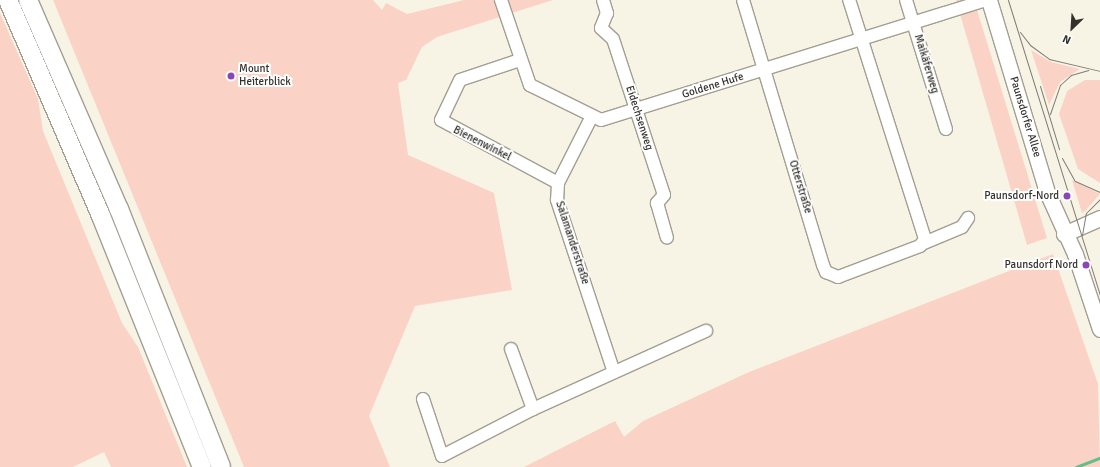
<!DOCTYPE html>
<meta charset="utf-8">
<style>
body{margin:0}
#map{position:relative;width:1100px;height:467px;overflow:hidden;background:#f7f4e5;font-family:Signika,sans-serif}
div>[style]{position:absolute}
.green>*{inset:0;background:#fbd3c6}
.stream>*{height:3px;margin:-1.5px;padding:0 1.5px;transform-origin:1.5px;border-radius:1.5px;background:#61bf8a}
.roads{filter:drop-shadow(1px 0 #a29f92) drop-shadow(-1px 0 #a29f92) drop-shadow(0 1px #a29f92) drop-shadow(0 -1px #a29f92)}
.minor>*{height:12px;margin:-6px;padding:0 6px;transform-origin:6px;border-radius:6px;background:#fff}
.major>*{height:15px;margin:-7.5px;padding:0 7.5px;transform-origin:7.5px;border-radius:7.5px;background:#fff}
.highway>*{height:18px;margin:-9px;padding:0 9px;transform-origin:9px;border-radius:9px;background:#fff}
.tram>*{height:1px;margin:-0.5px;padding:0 0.5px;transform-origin:0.5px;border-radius:0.5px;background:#807d74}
.dots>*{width:11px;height:11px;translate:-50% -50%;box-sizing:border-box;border:2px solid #fff;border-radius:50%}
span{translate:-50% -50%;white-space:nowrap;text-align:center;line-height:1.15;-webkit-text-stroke:4px #fff;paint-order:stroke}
.street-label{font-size:11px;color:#33312c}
.poi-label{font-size:11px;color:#33312c}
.left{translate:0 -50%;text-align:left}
.right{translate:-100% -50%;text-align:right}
.north{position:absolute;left:1052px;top:8px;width:40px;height:40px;-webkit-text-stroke:3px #fff;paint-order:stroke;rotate:205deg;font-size:11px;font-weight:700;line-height:16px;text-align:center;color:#33312c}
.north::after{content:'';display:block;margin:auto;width:14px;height:18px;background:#33312c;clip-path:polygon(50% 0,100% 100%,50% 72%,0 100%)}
</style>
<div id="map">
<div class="green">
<i style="clip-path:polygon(53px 0,373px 0,382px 10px,386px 3px,407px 14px,464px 0,553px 0,437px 37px,422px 47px,406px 80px,398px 83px,408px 155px,494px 193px,512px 290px,415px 306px,369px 416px,390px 467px,244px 467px)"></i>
<i style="clip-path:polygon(956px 0,974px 0,1047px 238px,1027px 245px)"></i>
<i style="clip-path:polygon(0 13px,38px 99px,43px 131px,122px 323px,138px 347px,187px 467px,111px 467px,104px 452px,73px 467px,0 467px)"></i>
<i style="clip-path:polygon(1031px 50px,1051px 62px,1080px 69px,1060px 82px,1049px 105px)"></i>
<i style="clip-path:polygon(1085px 80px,1100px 80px,1100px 183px,1078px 169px,1059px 114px,1067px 91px)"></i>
<i style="clip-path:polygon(1072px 180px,1100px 194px,1085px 211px,1082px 213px)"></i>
<i style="clip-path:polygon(1053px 254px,1098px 384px,1100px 467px,524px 467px,615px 421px,624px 437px,643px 421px,749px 372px)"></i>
</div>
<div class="stream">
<i style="left:1076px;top:467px;width:26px;rotate:-21deg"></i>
</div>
<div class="roads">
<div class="minor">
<i style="left:501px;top:0;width:90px;rotate:71.2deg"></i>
<i style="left:530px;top:85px;width:79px;rotate:26.2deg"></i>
<i style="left:601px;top:120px;width:404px;rotate:-17.3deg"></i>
<i style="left:603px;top:0;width:14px;rotate:73deg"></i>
<i style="left:607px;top:13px;width:16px;rotate:112deg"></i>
<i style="left:601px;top:28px;width:16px;rotate:43deg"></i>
<i style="left:613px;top:39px;width:164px;rotate:71.9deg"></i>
<i style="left:664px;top:195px;width:11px;rotate:131deg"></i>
<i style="left:657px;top:203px;width:36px;rotate:74deg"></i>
<i style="left:743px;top:0;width:277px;rotate:73.2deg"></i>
<i style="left:823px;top:265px;width:8px;rotate:67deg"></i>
<i style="left:826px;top:272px;width:13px;rotate:23deg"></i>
<i style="left:838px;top:277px;width:88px;rotate:-20.7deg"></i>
<i style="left:920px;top:246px;width:9px;rotate:-54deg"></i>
<i style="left:925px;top:239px;width:251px;rotate:-107.6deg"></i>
<i style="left:906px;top:0;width:135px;rotate:72.8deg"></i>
<i style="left:520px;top:60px;width:63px;rotate:161.6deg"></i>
<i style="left:460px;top:80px;width:44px;rotate:115.4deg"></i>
<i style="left:441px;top:120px;width:133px;rotate:28.3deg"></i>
<i style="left:591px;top:118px;width:73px;rotate:116.9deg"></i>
<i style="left:558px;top:183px;width:17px;rotate:93deg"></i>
<i style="left:557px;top:200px;width:181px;rotate:71.7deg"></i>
<i style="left:924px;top:243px;width:41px;rotate:-22.8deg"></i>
<i style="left:962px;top:227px;width:11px;rotate:-56deg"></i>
<i style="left:511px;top:349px;width:64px;rotate:69.9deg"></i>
<i style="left:423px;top:399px;width:60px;rotate:71.6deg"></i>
<i style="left:442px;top:456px;width:102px;rotate:-27.3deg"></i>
<i style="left:533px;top:409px;width:190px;rotate:-24.3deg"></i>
</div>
<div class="major">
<i style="left:989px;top:0;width:201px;rotate:73.2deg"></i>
<i style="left:1047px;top:192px;width:68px;rotate:65.7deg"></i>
<i style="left:1075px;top:254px;width:79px;rotate:71.6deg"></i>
<i style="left:1064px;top:234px;width:39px;rotate:-24deg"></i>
</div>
<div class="highway">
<i style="left:8px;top:0;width:235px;rotate:66.7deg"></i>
<i style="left:101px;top:216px;width:271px;rotate:68.1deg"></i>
<i style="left:28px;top:0;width:228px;rotate:66.5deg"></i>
<i style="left:119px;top:209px;width:277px;rotate:68.4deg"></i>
</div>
</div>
<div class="tram">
<i style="left:1008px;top:0;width:310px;rotate:72.7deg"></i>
<i style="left:1020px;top:32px;width:16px;rotate:52deg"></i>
<i style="left:1030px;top:45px;width:24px;rotate:36deg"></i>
<i style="left:1049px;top:59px;width:52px;rotate:13.2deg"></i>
<i style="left:1040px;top:86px;width:66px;rotate:73.2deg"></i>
<i style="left:1050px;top:114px;width:31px;rotate:-71deg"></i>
<i style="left:1060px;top:85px;width:15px;rotate:-42deg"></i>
<i style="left:1071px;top:75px;width:18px;rotate:-16deg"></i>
<i style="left:1062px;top:158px;width:26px;rotate:61deg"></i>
<i style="left:1075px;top:181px;width:27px;rotate:24deg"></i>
<i style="left:1082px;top:235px;width:22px;rotate:-80deg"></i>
<i style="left:1086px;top:213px;width:20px;rotate:-45deg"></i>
</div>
<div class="dots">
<i style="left:231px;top:76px;background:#8a45b8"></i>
<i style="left:1067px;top:196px;background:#8a45b8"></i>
<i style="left:1086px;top:265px;background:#8a45b8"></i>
</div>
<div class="street-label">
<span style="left:926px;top:64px;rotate:73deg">Maikäferweg</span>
<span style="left:713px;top:86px;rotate:-17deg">Goldene Hufe</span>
<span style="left:1025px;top:117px;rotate:73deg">Paunsdorfer Allee</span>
<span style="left:639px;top:118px;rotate:72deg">Eidechsenweg</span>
<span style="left:482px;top:144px;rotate:27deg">Bienenwinkel</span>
<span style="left:800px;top:187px;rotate:73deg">Otterstraße</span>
<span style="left:572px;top:243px;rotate:72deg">Salamanderstraße</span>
</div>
<div class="poi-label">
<span class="left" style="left:239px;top:76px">Mount<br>Heiterblick</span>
<span class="right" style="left:1059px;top:196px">Paunsdorf-Nord</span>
<span class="right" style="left:1078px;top:265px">Paunsdorf Nord</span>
</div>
<div class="north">N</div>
</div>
